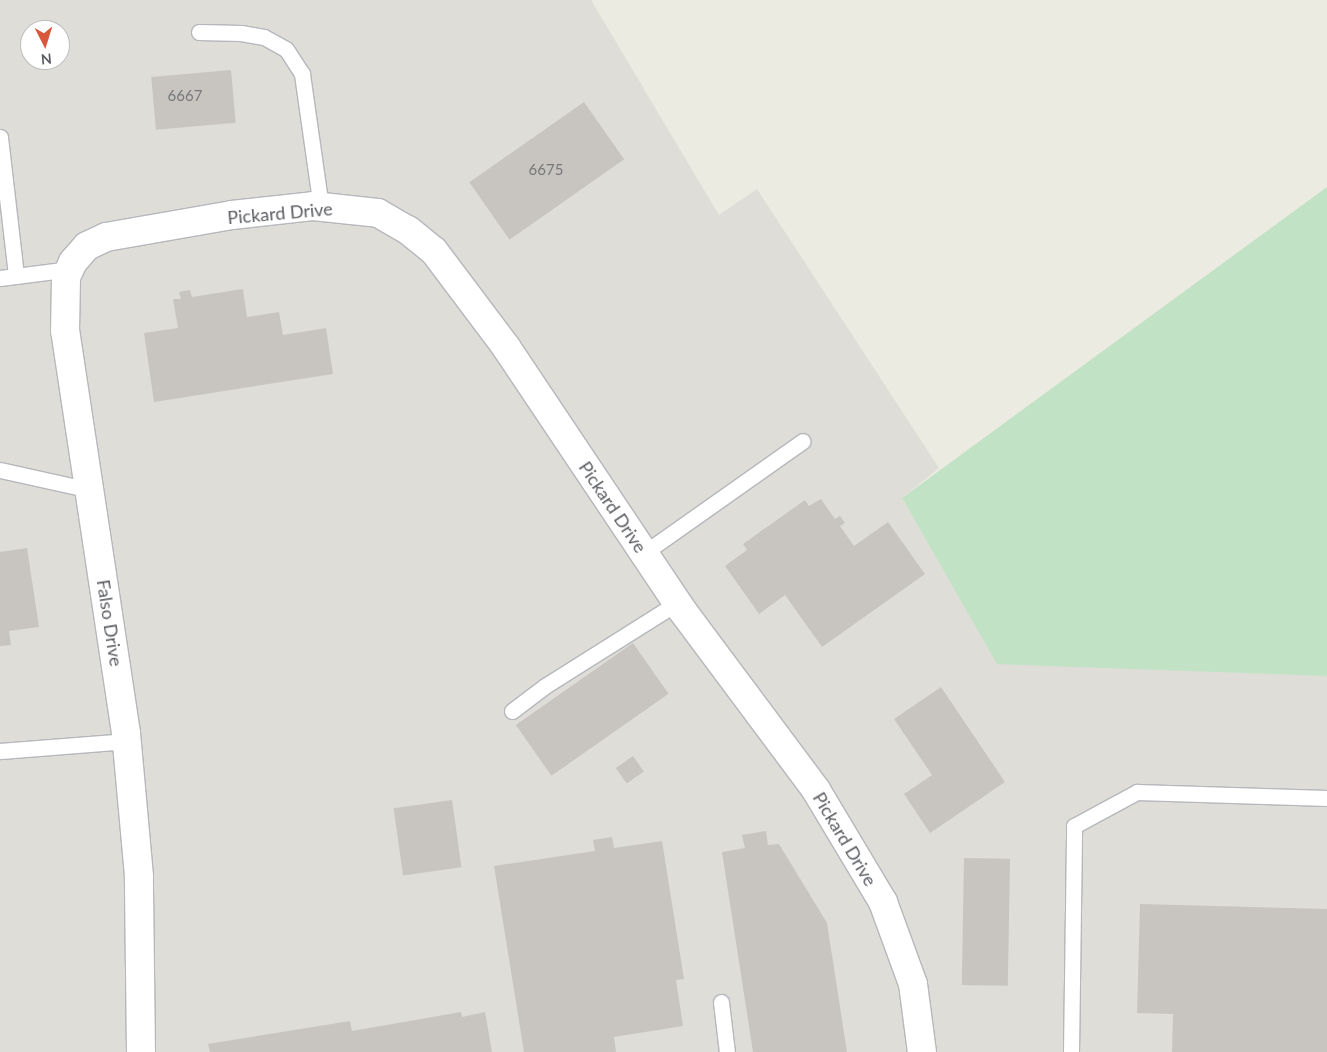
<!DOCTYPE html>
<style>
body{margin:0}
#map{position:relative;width:1327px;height:1052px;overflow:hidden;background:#ecebe2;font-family:Lato,sans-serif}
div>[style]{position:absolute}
.industrial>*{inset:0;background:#deddd7}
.green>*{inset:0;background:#c1e2c4}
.building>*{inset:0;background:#c8c5c0;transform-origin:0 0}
.roads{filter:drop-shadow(1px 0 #b5b7bc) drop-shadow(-1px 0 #b5b7bc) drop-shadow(0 1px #b5b7bc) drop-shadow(0 -1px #b5b7bc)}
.lane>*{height:15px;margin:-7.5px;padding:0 7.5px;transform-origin:7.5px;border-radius:7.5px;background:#fff}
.street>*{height:28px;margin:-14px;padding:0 14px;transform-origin:14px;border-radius:14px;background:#fff}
span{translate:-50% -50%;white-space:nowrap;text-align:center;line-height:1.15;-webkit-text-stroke:5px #fff;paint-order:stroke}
.number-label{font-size:15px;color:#76777a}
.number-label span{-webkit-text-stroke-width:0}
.street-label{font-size:18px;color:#5b5d62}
.north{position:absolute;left:20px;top:20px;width:50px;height:50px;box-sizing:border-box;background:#fff;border:1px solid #bdbec0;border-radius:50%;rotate:175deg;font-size:14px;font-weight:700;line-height:20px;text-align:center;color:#5b5d62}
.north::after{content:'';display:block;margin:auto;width:18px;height:22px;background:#d9583b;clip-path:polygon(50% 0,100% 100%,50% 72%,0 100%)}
</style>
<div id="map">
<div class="industrial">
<i style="clip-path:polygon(evenodd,0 0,591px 0,719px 215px,757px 189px,939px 468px,902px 498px,997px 663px,1327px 676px,1327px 1052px,0 1052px,0 0,30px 30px,60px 30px,60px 60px,30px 60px,30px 30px)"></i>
</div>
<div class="green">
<i style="clip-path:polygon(1327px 187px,1327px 676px,997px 664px,902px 498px)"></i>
</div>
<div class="building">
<i style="left:231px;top:70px;width:53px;height:80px;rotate:85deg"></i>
<i style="left:584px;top:102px;width:70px;height:140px;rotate:55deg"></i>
<i style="clip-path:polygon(243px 289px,247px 317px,279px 312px,283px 335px,326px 328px,333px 374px,154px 402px,144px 333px,178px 328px,173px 299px,181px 299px,179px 292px,190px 290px,192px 297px)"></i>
<i style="clip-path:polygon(821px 499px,835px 519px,840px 516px,845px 523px,840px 526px,854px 546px,888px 522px,925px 574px,822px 647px,785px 595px,759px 614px,725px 566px,747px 550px,743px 544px,805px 500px,809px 506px)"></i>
<i style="clip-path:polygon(27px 548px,39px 627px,9px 631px,11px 645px,0 646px,0 552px)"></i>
<i style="left:633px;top:643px;width:62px;height:143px;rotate:55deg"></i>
<i style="clip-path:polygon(941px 687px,1005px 782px,930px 833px,904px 794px,932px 775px,894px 719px)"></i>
<i style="left:633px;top:756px;width:19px;height:21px;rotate:55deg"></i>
<i style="left:452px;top:800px;width:68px;height:59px;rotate:82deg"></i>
<i style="clip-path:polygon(766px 831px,768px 845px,779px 844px,827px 923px,847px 1052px,753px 1052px,722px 852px,745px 848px,742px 835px)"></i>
<i style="clip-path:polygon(612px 837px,614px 848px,662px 841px,684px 979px,676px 980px,683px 1026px,614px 1037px,616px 1052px,524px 1052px,494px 866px,595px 851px,593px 840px)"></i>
<i style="left:964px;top:858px;width:46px;height:127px;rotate:1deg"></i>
<i style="clip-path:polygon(1140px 904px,1327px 909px,1327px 1052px,1172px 1052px,1173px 1014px,1137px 1013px)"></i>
<i style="clip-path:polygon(461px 1012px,462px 1017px,485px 1012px,492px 1052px,210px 1052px,208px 1044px,350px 1021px,352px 1031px)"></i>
</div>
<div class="roads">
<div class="lane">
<i style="left:199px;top:32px;width:42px;rotate:1.4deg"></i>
<i style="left:241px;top:33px;width:23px;rotate:10deg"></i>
<i style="left:264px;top:37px;width:25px;rotate:29deg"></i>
<i style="left:286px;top:49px;width:30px;rotate:57deg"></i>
<i style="left:302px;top:74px;width:134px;rotate:81.9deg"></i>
<i style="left:0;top:137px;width:140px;rotate:83.4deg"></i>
<i style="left:0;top:278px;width:71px;rotate:-7.3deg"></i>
<i style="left:0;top:470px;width:92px;rotate:12.5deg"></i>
<i style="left:644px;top:553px;width:194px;rotate:-35.2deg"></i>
<i style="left:512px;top:711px;width:41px;rotate:-37.1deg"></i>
<i style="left:545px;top:686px;width:156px;rotate:-32.2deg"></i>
<i style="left:0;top:751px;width:127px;rotate:-4.5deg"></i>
<i style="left:721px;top:1002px;width:50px;rotate:83.2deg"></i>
<i style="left:1071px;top:1052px;width:226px;rotate:-89.2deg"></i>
<i style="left:1074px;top:826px;width:72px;rotate:-28.4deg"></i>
<i style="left:1137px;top:792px;width:190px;rotate:1.8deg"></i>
</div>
<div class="street">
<i style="left:141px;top:1052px;width:176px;rotate:-90.7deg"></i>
<i style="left:139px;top:876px;width:144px;rotate:-95.2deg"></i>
<i style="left:126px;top:733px;width:407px;rotate:-98.6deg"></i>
<i style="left:65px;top:331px;width:54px;rotate:-88.9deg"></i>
<i style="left:66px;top:277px;width:17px;rotate:-65deg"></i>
<i style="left:73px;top:262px;width:21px;rotate:-49deg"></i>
<i style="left:87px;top:246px;width:21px;rotate:-25deg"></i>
<i style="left:106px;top:237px;width:128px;rotate:-9.9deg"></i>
<i style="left:232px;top:215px;width:81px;rotate:-6.3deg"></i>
<i style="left:313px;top:206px;width:65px;rotate:6.1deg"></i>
<i style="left:378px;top:213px;width:34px;rotate:30deg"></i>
<i style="left:408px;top:230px;width:33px;rotate:39deg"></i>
<i style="left:434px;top:251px;width:120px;rotate:53.1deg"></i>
<i style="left:506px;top:347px;width:316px;rotate:56.2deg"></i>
<i style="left:682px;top:610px;width:224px;rotate:53.3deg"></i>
<i style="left:816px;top:790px;width:131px;rotate:59.1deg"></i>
<i style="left:883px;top:902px;width:87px;rotate:69.9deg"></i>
<i style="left:913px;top:984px;width:69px;rotate:82.5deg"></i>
</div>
</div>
<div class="number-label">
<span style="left:185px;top:96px">6667</span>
<span style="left:546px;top:170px">6675</span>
</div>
<div class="street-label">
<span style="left:280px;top:213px;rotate:-5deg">Pickard Drive</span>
<span style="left:613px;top:507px;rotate:56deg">Pickard Drive</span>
<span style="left:110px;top:623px;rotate:81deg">Falso Drive</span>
<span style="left:845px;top:839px;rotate:59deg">Pickard Drive</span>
</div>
<div class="north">N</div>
</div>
